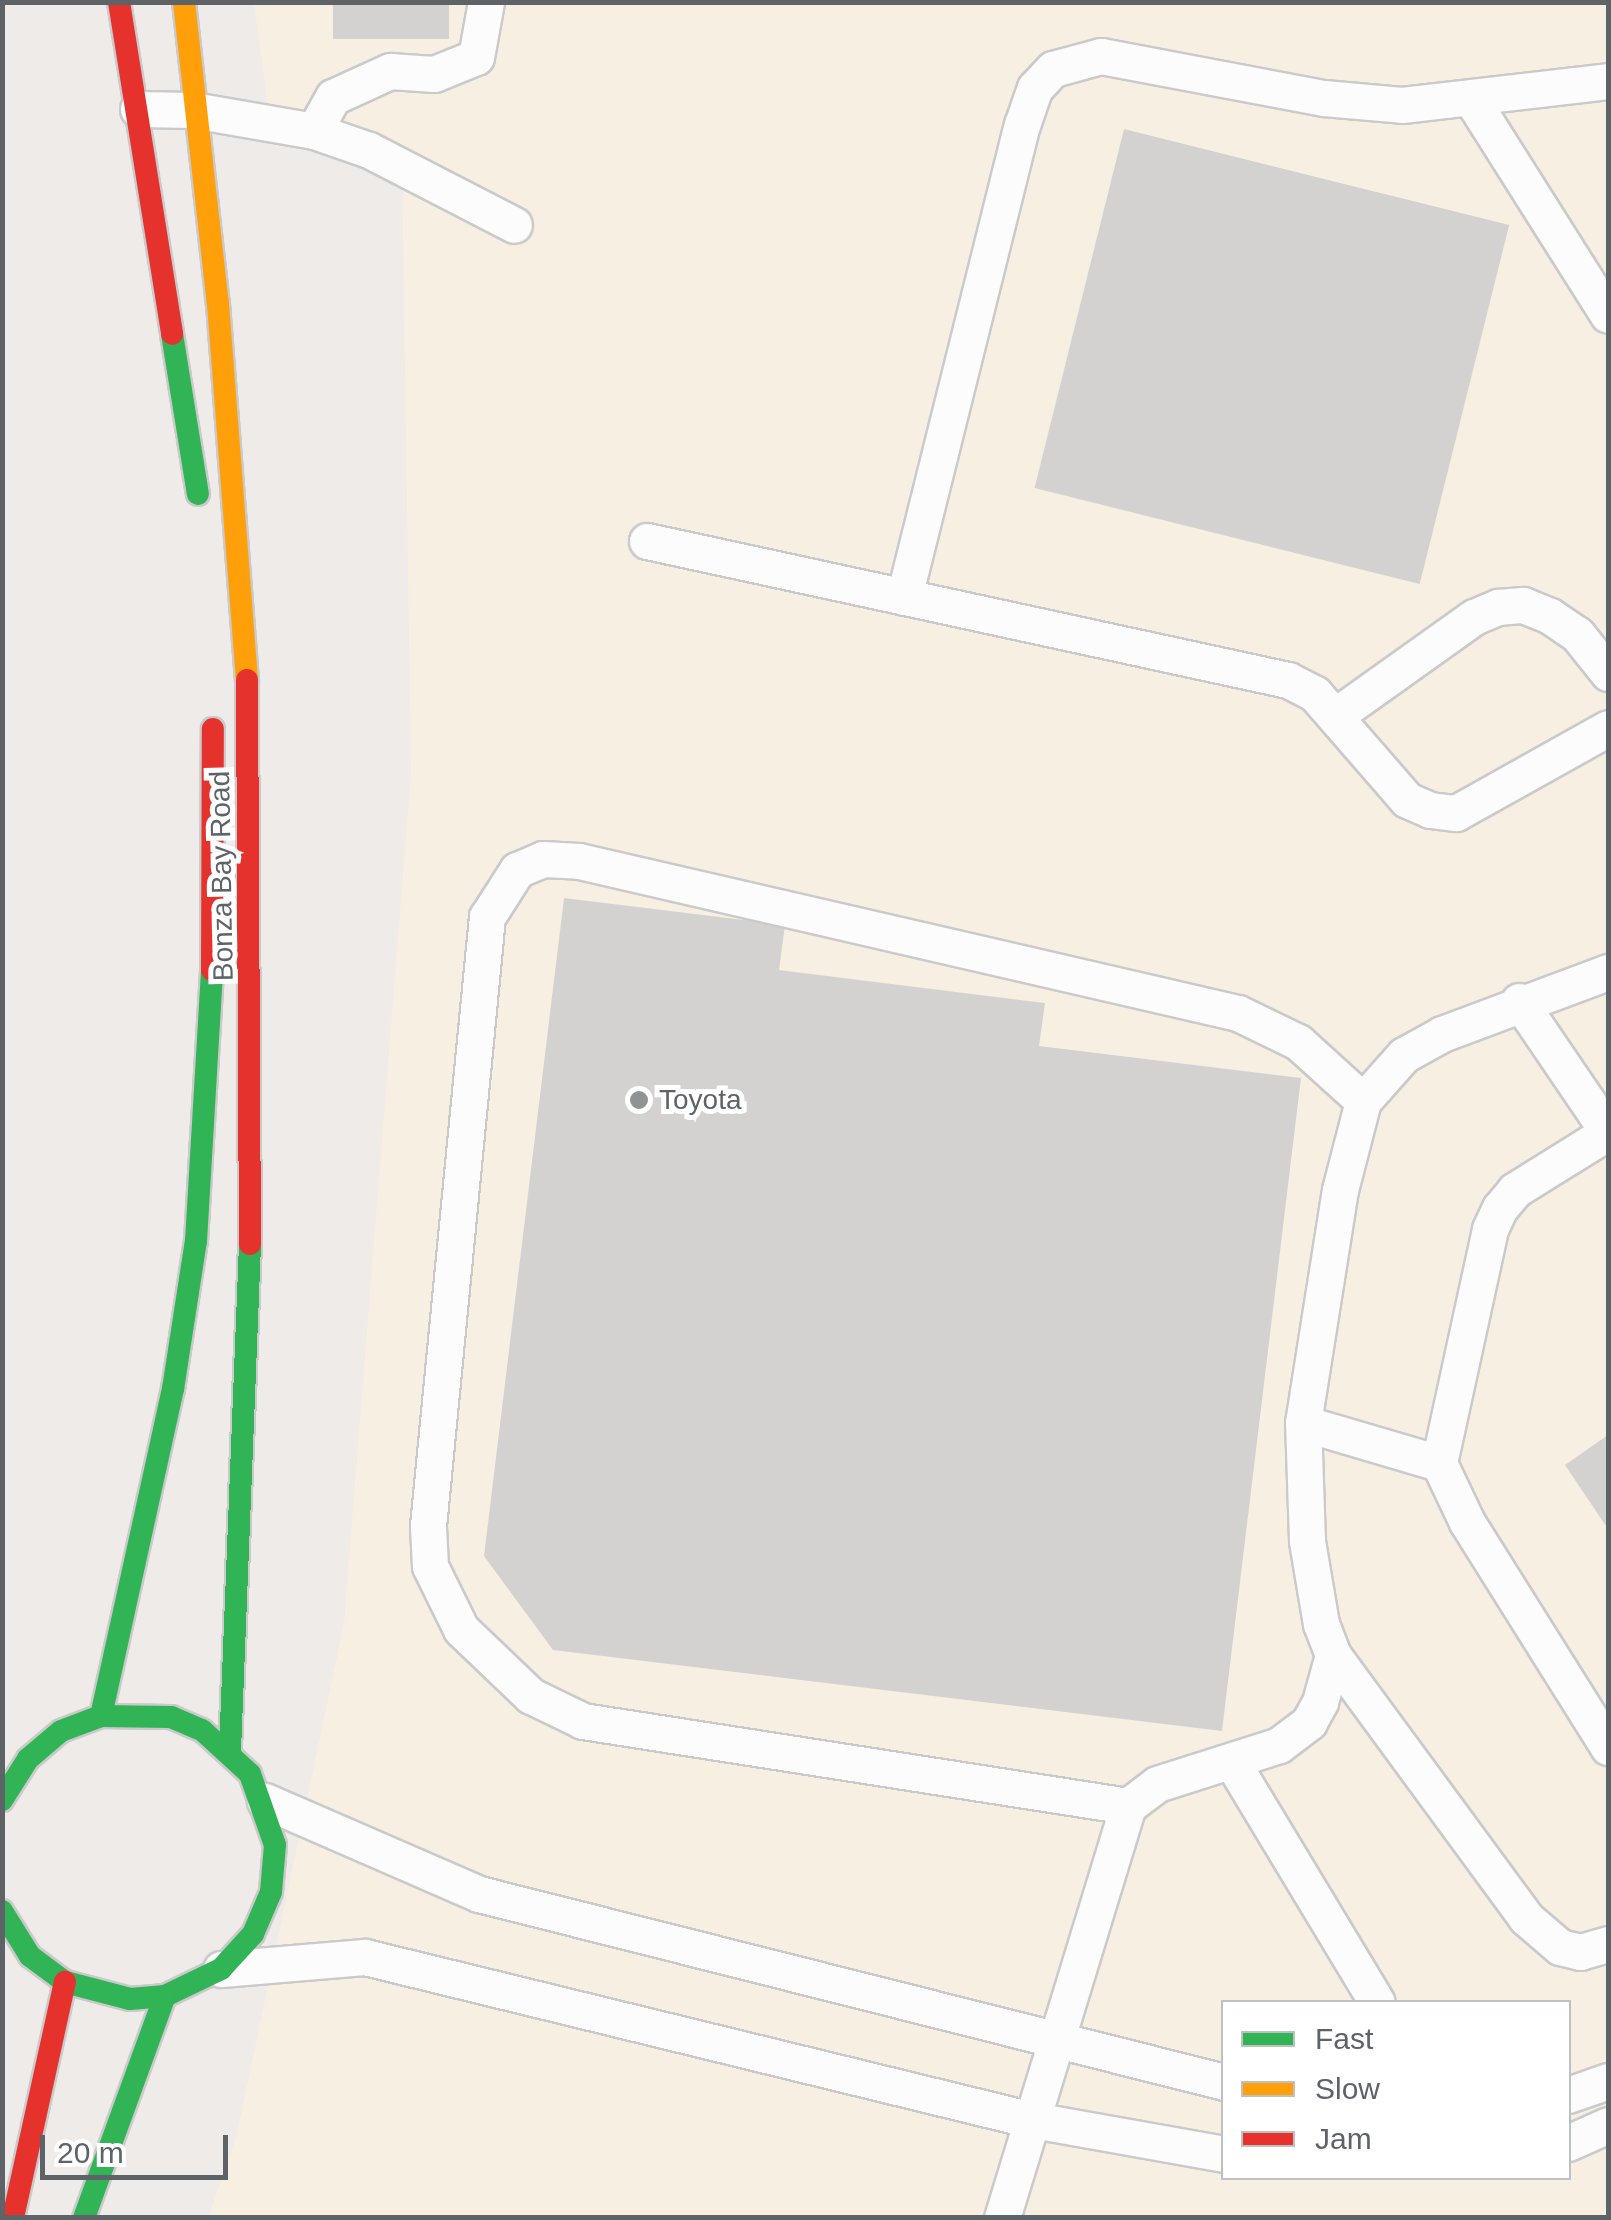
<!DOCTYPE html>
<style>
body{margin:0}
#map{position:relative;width:1611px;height:2220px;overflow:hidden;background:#eeebe8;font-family:Helvetica,sans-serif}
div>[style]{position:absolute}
.commercial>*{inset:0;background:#f7efe2}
.building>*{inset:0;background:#d4d2d1;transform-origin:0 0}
.roads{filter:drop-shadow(2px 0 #cacaca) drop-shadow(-2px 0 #cacaca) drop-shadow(0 2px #cacaca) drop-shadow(0 -2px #cacaca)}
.lane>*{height:35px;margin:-17.5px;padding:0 17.5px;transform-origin:17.5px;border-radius:17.5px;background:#fcfcfc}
.fast>*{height:22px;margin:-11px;padding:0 11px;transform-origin:11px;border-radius:11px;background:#30b455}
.slow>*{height:22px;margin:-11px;padding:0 11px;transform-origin:11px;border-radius:11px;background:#ff9f0a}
.jam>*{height:22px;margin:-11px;padding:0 11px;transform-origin:11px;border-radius:11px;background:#e5322d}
.dots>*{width:28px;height:28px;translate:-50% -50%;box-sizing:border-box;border:5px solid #fff;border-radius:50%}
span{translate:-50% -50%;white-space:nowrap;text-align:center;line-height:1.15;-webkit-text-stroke:10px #fff;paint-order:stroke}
.street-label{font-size:28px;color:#5d6366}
.poi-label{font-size:28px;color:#5d6366}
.left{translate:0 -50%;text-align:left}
.frame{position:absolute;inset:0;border:5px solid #5d6366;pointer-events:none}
.legend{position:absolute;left:1221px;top:2000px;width:350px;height:180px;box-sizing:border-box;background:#fff;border:2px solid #bec1c2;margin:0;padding:12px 18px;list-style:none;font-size:30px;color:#5d6366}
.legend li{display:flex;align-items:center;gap:20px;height:50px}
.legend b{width:50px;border:2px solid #bec1c2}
.scale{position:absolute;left:40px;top:2135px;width:188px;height:45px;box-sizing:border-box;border:5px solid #5d6366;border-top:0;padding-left:12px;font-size:30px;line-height:35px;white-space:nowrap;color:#5d6366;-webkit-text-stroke:8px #fff;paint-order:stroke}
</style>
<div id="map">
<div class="commercial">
<i style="clip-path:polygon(evenodd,254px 3px,1608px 3px,1608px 2217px,208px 2218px,236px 2138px,344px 1623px,411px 773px,402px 167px,270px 121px,254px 3px,1224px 2002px,1568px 2002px,1568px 2178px,1224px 2178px,1224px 2002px)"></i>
</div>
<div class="building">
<i style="left:333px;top:2px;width:116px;height:37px"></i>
<i style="left:1124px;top:129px;width:397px;height:370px;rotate:14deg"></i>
<i style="clip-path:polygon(564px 898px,785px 925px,779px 970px,1045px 1003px,1039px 1046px,1301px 1078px,1222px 1731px,553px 1650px,484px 1556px)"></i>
<i style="clip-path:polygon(1608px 1435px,1608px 1529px,1565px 1465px)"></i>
</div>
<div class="roads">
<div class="lane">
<i style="left:1472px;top:100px;width:254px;rotate:57.7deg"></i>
<i style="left:138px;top:109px;width:55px;rotate:1deg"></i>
<i style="left:193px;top:110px;width:123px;rotate:9.8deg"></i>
<i style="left:314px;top:131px;width:58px;rotate:19.1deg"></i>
<i style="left:369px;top:150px;width:163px;rotate:27.3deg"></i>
<i style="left:314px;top:131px;width:39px;rotate:-61deg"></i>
<i style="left:333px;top:97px;width:63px;rotate:-24.5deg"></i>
<i style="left:390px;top:71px;width:44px;rotate:3.9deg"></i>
<i style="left:434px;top:74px;width:45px;rotate:-22deg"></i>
<i style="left:476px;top:57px;width:56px;rotate:-79.7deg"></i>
<i style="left:647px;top:541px;width:656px;rotate:12.24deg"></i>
<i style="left:1288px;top:680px;width:30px;rotate:27deg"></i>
<i style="left:1315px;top:694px;width:140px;rotate:49deg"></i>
<i style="left:1407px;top:800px;width:25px;rotate:23deg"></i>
<i style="left:1430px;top:810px;width:26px;rotate:7deg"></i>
<i style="left:1456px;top:813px;width:174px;rotate:-29.2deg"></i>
<i style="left:904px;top:597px;width:487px;rotate:-76deg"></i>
<i style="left:1022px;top:125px;width:39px;rotate:-71deg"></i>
<i style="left:1035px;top:88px;width:26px;rotate:-47deg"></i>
<i style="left:1053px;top:69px;width:50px;rotate:-15.2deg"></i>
<i style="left:1101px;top:56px;width:227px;rotate:10.7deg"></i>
<i style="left:1324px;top:98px;width:78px;rotate:5.1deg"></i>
<i style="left:1402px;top:105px;width:207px;rotate:-6.6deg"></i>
<i style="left:1335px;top:716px;width:171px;rotate:-35.5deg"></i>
<i style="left:1474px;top:617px;width:26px;rotate:-23deg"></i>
<i style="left:1498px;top:607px;width:25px;rotate:-5deg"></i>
<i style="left:1523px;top:605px;width:29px;rotate:22deg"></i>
<i style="left:1550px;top:616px;width:32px;rotate:34deg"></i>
<i style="left:1577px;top:634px;width:50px;rotate:51.5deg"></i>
<i style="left:1519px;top:1001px;width:158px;rotate:55.8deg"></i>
<i style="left:1303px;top:1423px;width:142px;rotate:16.4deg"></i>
<i style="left:1439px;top:1463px;width:65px;rotate:64.6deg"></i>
<i style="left:1467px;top:1522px;width:266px;rotate:57.9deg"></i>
<i style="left:1439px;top:1463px;width:239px;rotate:-77.7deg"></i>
<i style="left:1490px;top:1229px;width:23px;rotate:-65deg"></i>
<i style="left:1500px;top:1208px;width:23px;rotate:-50deg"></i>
<i style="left:1515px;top:1190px;width:110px;rotate:-31.9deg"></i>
<i style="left:1333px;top:1655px;width:326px;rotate:53.7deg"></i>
<i style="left:1526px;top:1918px;width:45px;rotate:40.5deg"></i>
<i style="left:1560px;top:1947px;width:21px;rotate:14deg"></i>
<i style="left:1580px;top:1952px;width:29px;rotate:-16deg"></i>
<i style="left:1232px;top:1762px;width:280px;rotate:58.9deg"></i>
<i style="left:265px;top:1801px;width:233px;rotate:23.5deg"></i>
<i style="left:479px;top:1894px;width:768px;rotate:14.16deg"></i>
<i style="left:1128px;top:1806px;width:552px;rotate:-171.14deg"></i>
<i style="left:583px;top:1721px;width:58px;rotate:-154.3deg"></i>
<i style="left:531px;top:1696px;width:97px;rotate:-136.3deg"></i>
<i style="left:461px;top:1629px;width:70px;rotate:-116.2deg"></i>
<i style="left:430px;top:1566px;width:40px;rotate:-92.9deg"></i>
<i style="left:428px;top:1526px;width:612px;rotate:-84.47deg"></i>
<i style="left:487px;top:917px;width:56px;rotate:-57.4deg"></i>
<i style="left:517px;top:870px;width:28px;rotate:-23deg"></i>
<i style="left:543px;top:859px;width:36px;rotate:3deg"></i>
<i style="left:579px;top:861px;width:676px;rotate:12.99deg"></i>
<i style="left:1238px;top:1013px;width:67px;rotate:25.8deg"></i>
<i style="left:1298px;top:1042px;width:88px;rotate:42.2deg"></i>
<i style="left:221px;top:1969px;width:144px;rotate:-4.8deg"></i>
<i style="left:365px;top:1957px;width:683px;rotate:13.73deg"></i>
<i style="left:1028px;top:2119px;width:199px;rotate:10.1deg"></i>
<i style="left:1568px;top:2095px;width:42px;rotate:-19.3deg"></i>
<i style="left:1568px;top:2143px;width:44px;rotate:-24.2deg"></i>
<i style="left:1002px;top:2218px;width:431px;rotate:-73deg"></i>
<i style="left:1128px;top:1806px;width:36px;rotate:-37deg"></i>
<i style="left:1157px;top:1784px;width:128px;rotate:-17.7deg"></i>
<i style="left:1279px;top:1745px;width:38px;rotate:-37deg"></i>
<i style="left:1309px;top:1722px;width:23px;rotate:-61deg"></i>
<i style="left:1320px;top:1702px;width:49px;rotate:-74.5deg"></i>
<i style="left:1333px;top:1655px;width:33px;rotate:-111deg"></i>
<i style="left:1321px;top:1624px;width:84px;rotate:-99.6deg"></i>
<i style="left:1307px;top:1541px;width:118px;rotate:-91.9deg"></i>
<i style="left:1303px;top:1423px;width:236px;rotate:-81deg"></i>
<i style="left:1340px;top:1190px;width:92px;rotate:-75.5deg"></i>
<i style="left:1363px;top:1101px;width:62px;rotate:-48.3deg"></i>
<i style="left:1404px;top:1055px;width:43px;rotate:-28.9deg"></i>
<i style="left:1442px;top:1034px;width:177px;rotate:-20.5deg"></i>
</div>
<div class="fast">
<i style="left:172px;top:334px;width:162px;rotate:80.8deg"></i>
<i style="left:101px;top:1716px;width:335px;rotate:-77.6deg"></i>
<i style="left:173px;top:1389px;width:150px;rotate:-81.2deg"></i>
<i style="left:196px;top:1241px;width:271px;rotate:-86.6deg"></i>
<i style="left:230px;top:1751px;width:507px;rotate:-87.74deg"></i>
<i style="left:2px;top:1800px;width:49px;rotate:-57.6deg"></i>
<i style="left:28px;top:1759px;width:43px;rotate:-40.3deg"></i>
<i style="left:61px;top:1731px;width:43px;rotate:-20.6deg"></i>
<i style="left:101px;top:1716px;width:70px;rotate:0.8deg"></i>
<i style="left:171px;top:1717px;width:34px;rotate:23deg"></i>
<i style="left:202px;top:1730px;width:65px;rotate:42.5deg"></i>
<i style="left:250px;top:1774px;width:75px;rotate:70.6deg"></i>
<i style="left:275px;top:1845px;width:47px;rotate:94.9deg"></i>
<i style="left:271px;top:1892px;width:46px;rotate:113.2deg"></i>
<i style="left:253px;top:1934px;width:47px;rotate:132.4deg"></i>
<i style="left:221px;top:1969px;width:62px;rotate:154.3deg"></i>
<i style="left:165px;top:1996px;width:35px;rotate:175deg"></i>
<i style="left:130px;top:1999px;width:67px;rotate:-165.3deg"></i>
<i style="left:65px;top:1982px;width:44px;rotate:-143.4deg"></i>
<i style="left:30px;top:1956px;width:53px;rotate:-121.9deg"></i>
<i style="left:84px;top:2218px;width:236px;rotate:-70deg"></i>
</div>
<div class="slow">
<i style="left:184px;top:2px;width:304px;rotate:83.6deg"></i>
<i style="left:218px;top:304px;width:377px;rotate:85.6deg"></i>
</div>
<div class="jam">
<i style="left:119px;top:2px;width:336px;rotate:80.9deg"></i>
<i style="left:247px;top:680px;width:564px;rotate:89.7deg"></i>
<i style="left:212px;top:970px;width:241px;rotate:-89.8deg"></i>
<i style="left:13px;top:2218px;width:242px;rotate:-77.6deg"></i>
</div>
</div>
<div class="dots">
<i style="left:639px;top:1100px;background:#909394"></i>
</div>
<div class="street-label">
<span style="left:222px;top:876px;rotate:-91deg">Bonza Bay Road</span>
</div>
<div class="poi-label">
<span class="left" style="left:659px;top:1100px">Toyota</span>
</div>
<div class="frame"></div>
<ul class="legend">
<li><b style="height:12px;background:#30b455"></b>Fast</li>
<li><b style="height:12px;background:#ff9f0a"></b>Slow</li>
<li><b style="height:12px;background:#e5322d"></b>Jam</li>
</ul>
<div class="scale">20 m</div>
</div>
